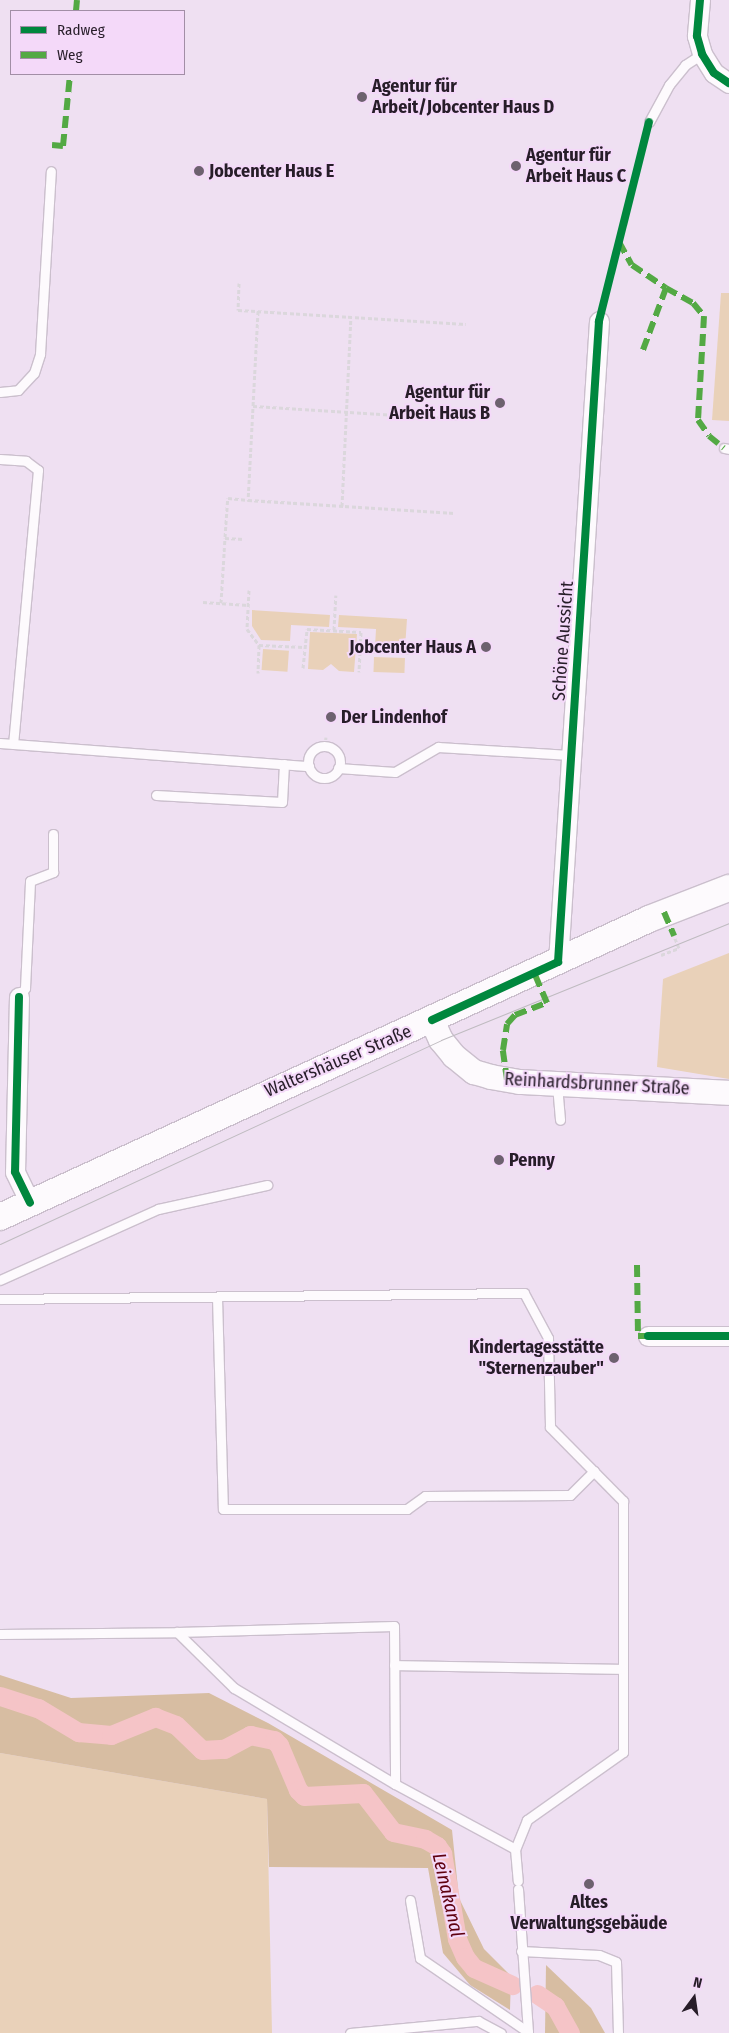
<!DOCTYPE html>
<meta charset="utf-8">
<style>
body{margin:0}
#map{position:relative;width:729px;height:2033px;overflow:hidden;background:#efe0f2;font-family:"Fira Sans Condensed",sans-serif}
div>[style]{position:absolute}
.green>*{inset:0;background:#e9d1b9;transform-origin:0 0}
.forest>*{inset:0;background:#d7bda2}
.canal>*{height:19px;margin:-9.5px;padding:0 9.5px;transform-origin:9.5px;border-radius:9.5px;background:#f5c4c7}
.path>*{height:3px;margin-top:-1.5px;transform-origin:0;background:repeating-linear-gradient(90deg,#dbd7dc 0 4px,transparent 0 6.5px)}
.roads{filter:drop-shadow(1px 0 #cbbfcd) drop-shadow(-1px 0 #cbbfcd) drop-shadow(0 1px #cbbfcd) drop-shadow(0 -1px #cbbfcd)}
.service>*{height:9px;margin:-4.5px;padding:0 4.5px;transform-origin:4.5px;border-radius:4.5px;background:#fdfafd}
.service>.ring{margin:-4.5px;padding:0;box-sizing:content-box;background:none;border:9px solid #fdfafd;border-radius:50%}
.minor>*{height:19px;margin:-9.5px;padding:0 9.5px;transform-origin:9.5px;border-radius:9.5px;background:#fdfafd}
.tertiary>*{height:24px;margin:-12px;padding:0 12px;transform-origin:12px;border-radius:12px;background:#fdfafd}
.secondary>*{height:26px;margin:-13px;padding:0 13px;transform-origin:13px;border-radius:13px;background:#fdfafd}
.tram>*{height:1px;margin:-0.5px;padding:0 0.5px;transform-origin:0.5px;border-radius:0.5px;background:#bfbbc0}
.quiet>*{height:6px;margin-top:-3px;transform-origin:0;background:repeating-linear-gradient(90deg,#53a944 0 12px,transparent 0 18px)}
.cycleway>*{height:8px;margin:-4px;padding:0 4px;transform-origin:4px;border-radius:4px;background:#00873e}
.dots>*{width:14px;height:14px;translate:-50% -50%;box-sizing:border-box;border:2px solid #f4d9f9;border-radius:50%}
span{translate:-50% -50%;white-space:nowrap;text-align:center;line-height:1.15;-webkit-text-stroke:4px #f4d9f9;paint-order:stroke}
.poi-label{font-size:18px;color:#271d29;font-weight:700}
.left{translate:0 -50%;text-align:left}
.right{translate:-100% -50%;text-align:right}
.street-label{font-size:18px;color:#271d29}
.water-label{font-size:19px;color:#5f0110;font-style:italic}
.legend{position:absolute;left:10px;top:10px;width:175px;height:65px;box-sizing:border-box;background:#f4d9f9;border:1px solid #a28ea6;margin:0;padding:6px 9px;list-style:none;font-size:15px;color:#271d29}
.legend li{display:flex;align-items:center;gap:10px;height:25px}
.legend b{width:25px;border:1px solid #a28ea6}
.north{position:absolute;left:669px;top:1973px;width:50px;height:50px;-webkit-text-stroke:4px #f4d9f9;paint-order:stroke;rotate:14deg;font-size:14px;font-weight:700;line-height:20px;text-align:center;color:#271d29}
.north::after{content:'';display:block;margin:auto;width:18px;height:22px;background:#271d29;clip-path:polygon(50% 0,100% 100%,50% 72%,0 100%)}
</style>
<div id="map">
<div class="green">
<i style="clip-path:polygon(721px 293px,729px 293px,729px 421px,712px 420px)"></i>
<i style="clip-path:polygon(252px 610px,330px 615px,329px 627px,291px 625px,290px 641px,261px 640px,252px 626px)"></i>
<i style="clip-path:polygon(339px 615px,407px 619px,405px 648px,375px 647px,376px 629px,338px 627px)"></i>
<i style="clip-path:polygon(310px 632px,357px 634px,354px 672px,339px 671px,331px 664px,323px 670px,308px 669px)"></i>
<i style="left:263px;top:649px;width:26px;height:21px;rotate:4deg"></i>
<i style="left:374px;top:657px;width:31px;height:15px;rotate:2deg"></i>
<i style="clip-path:polygon(729px 953px,729px 1079px,657px 1067px,663px 979px)"></i>
<i style="clip-path:polygon(0 1753px,267px 1799px,272px 2033px,0 2033px)"></i>
</div>
<div class="forest">
<i style="clip-path:polygon(0 1675px,71px 1698px,209px 1693px,268px 1723px,452px 1830px,459px 1898px,484px 1949px,511px 1976px,510px 2010px,470px 1985px,443px 1953px,428px 1868px,269px 1867px,267px 1799px,0 1753px)"></i>
<i style="clip-path:polygon(546px 1965px,591px 2008px,605px 2033px,545px 2033px)"></i>
</div>
<div class="canal">
<i style="left:0;top:1696px;width:40px;rotate:18deg"></i>
<i style="left:38px;top:1708px;width:47px;rotate:31deg"></i>
<i style="left:78px;top:1732px;width:33px;rotate:5deg"></i>
<i style="left:111px;top:1735px;width:48px;rotate:-22.2deg"></i>
<i style="left:155px;top:1717px;width:22px;rotate:21deg"></i>
<i style="left:176px;top:1725px;width:36px;rotate:44deg"></i>
<i style="left:202px;top:1750px;width:22px;rotate:-3deg"></i>
<i style="left:224px;top:1749px;width:30px;rotate:-28deg"></i>
<i style="left:250px;top:1735px;width:25px;rotate:12deg"></i>
<i style="left:274px;top:1740px;width:7px;rotate:45deg"></i>
<i style="left:279px;top:1745px;width:49px;rotate:67.1deg"></i>
<i style="left:298px;top:1790px;width:8px;rotate:45deg"></i>
<i style="left:304px;top:1796px;width:59px;rotate:-2.9deg"></i>
<i style="left:363px;top:1793px;width:49px;rotate:52.4deg"></i>
<i style="left:393px;top:1832px;width:33px;rotate:12deg"></i>
<i style="left:425px;top:1839px;width:14px;rotate:30deg"></i>
<i style="left:437px;top:1846px;width:9px;rotate:54deg"></i>
<i style="left:442px;top:1853px;width:87px;rotate:80.1deg"></i>
<i style="left:457px;top:1939px;width:20px;rotate:66deg"></i>
<i style="left:465px;top:1957px;width:14px;rotate:51deg"></i>
<i style="left:474px;top:1968px;width:42px;rotate:24.1deg"></i>
<i style="left:537px;top:1994px;width:22px;rotate:34deg"></i>
<i style="left:555px;top:2006px;width:31px;rotate:61deg"></i>
</div>
<div class="path">
<i style="left:239px;top:283px;width:27px;rotate:92deg"></i>
<i style="left:238px;top:310px;width:228px;rotate:3.5deg"></i>
<i style="left:258px;top:311px;width:189px;rotate:93deg"></i>
<i style="left:248px;top:500px;width:207px;rotate:3.6deg"></i>
<i style="left:253px;top:406px;width:207px;rotate:3.6deg"></i>
<i style="left:342px;top:506px;width:189px;rotate:-87.3deg"></i>
<i style="left:225px;top:537px;width:39px;rotate:-86deg"></i>
<i style="left:228px;top:498px;width:20px;rotate:6deg"></i>
<i style="left:249px;top:590px;width:39px;rotate:93deg"></i>
<i style="left:247px;top:629px;width:20px;rotate:53deg"></i>
<i style="left:259px;top:645px;width:28px;rotate:92deg"></i>
<i style="left:203px;top:602px;width:45px;rotate:3.8deg"></i>
<i style="left:221px;top:603px;width:65px;rotate:-86.5deg"></i>
<i style="left:225px;top:538px;width:19px;rotate:3deg"></i>
<i style="left:334px;top:630px;width:35px;rotate:-87deg"></i>
<i style="left:259px;top:645px;width:45px;rotate:2.5deg"></i>
<i style="left:360px;top:651px;width:53px;rotate:2.2deg"></i>
<i style="left:303px;top:668px;width:39px;rotate:-84deg"></i>
<i style="left:307px;top:629px;width:54px;rotate:3.2deg"></i>
<i style="left:361px;top:632px;width:40px;rotate:92.9deg"></i>
<i style="left:325px;top:746px;width:9px;rotate:-84deg"></i>
<i style="left:661px;top:955px;width:19px;rotate:-21deg"></i>
<i style="left:679px;top:948px;width:13px;rotate:-113deg"></i>
</div>
<div class="roads">
<div class="service">
<i style="left:649px;top:122px;width:42px;rotate:-61.6deg"></i>
<i style="left:669px;top:85px;width:26px;rotate:-51deg"></i>
<i style="left:685px;top:65px;width:20px;rotate:-33deg"></i>
<i style="left:0;top:392px;width:18px;rotate:-6deg"></i>
<i style="left:18px;top:390px;width:23px;rotate:-47deg"></i>
<i style="left:34px;top:373px;width:20px;rotate:-72deg"></i>
<i style="left:40px;top:354px;width:183px;rotate:-86.6deg"></i>
<i style="left:724px;top:448px;width:5px;rotate:11deg"></i>
<i style="left:0;top:459px;width:26px;rotate:4deg"></i>
<i style="left:26px;top:461px;width:15px;rotate:37deg"></i>
<i style="left:38px;top:470px;width:275px;rotate:95.2deg"></i>
<i style="left:0;top:743px;width:310px;rotate:4.3deg"></i>
<i class="ring" style="left:308px;top:746px;width:23px;height:23px"></i>
<i style="left:338px;top:768px;width:57px;rotate:4deg"></i>
<i style="left:395px;top:772px;width:50px;rotate:-30.2deg"></i>
<i style="left:438px;top:747px;width:132px;rotate:3.5deg"></i>
<i style="left:156px;top:795px;width:126px;rotate:3.2deg"></i>
<i style="left:282px;top:802px;width:38px;rotate:-87deg"></i>
<i style="left:19px;top:997px;width:11px;rotate:-56deg"></i>
<i style="left:25px;top:988px;width:107px;rotate:-87.3deg"></i>
<i style="left:30px;top:881px;width:25px;rotate:-21deg"></i>
<i style="left:53px;top:872px;width:38px;rotate:-90deg"></i>
<i style="left:557px;top:1085px;width:35px;rotate:85deg"></i>
<i style="left:0;top:1280px;width:173px;rotate:-24.2deg"></i>
<i style="left:158px;top:1209px;width:112px;rotate:-12.4deg"></i>
<i style="left:217px;top:1297px;width:212px;rotate:88.4deg"></i>
<i style="left:223px;top:1509px;width:184px"></i>
<i style="left:407px;top:1509px;width:22px;rotate:-36deg"></i>
<i style="left:425px;top:1496px;width:145px;rotate:-0.4deg"></i>
<i style="left:570px;top:1495px;width:34px;rotate:-45deg"></i>
<i style="left:0;top:1299px;width:524px;rotate:-0.66deg"></i>
<i style="left:524px;top:1293px;width:51px;rotate:61.9deg"></i>
<i style="left:548px;top:1338px;width:89px;rotate:88.7deg"></i>
<i style="left:550px;top:1427px;width:104px;rotate:45.4deg"></i>
<i style="left:623px;top:1501px;width:251px;rotate:90deg"></i>
<i style="left:623px;top:1752px;width:118px;rotate:144.7deg"></i>
<i style="left:527px;top:1820px;width:31px;rotate:112deg"></i>
<i style="left:515px;top:1849px;width:32px;rotate:85deg"></i>
<i style="left:177px;top:1632px;width:217px;rotate:-1.6deg"></i>
<i style="left:394px;top:1626px;width:158px;rotate:89.6deg"></i>
<i style="left:0;top:1634px;width:177px;rotate:-0.6deg"></i>
<i style="left:177px;top:1632px;width:80px;rotate:44.5deg"></i>
<i style="left:234px;top:1688px;width:187px;rotate:30.8deg"></i>
<i style="left:395px;top:1784px;width:136px;rotate:28.4deg"></i>
<i style="left:394px;top:1665px;width:229px;rotate:1deg"></i>
<i style="left:518px;top:1889px;width:144px;rotate:86deg"></i>
<i style="left:410px;top:1900px;width:59px;rotate:80.2deg"></i>
<i style="left:420px;top:1958px;width:131px;rotate:34.4deg"></i>
<i style="left:521px;top:1951px;width:78px;rotate:2.9deg"></i>
<i style="left:599px;top:1955px;width:18px;rotate:22deg"></i>
<i style="left:616px;top:1962px;width:71px;rotate:88.4deg"></i>
<i style="left:350px;top:2033px;width:129px;rotate:-5.4deg"></i>
<i style="left:478px;top:2021px;width:26px;rotate:28deg"></i>
</div>
<div class="minor">
<i style="left:700px;top:0;width:36px;rotate:95deg"></i>
<i style="left:697px;top:36px;width:19px;rotate:74deg"></i>
<i style="left:702px;top:54px;width:22px;rotate:58deg"></i>
<i style="left:714px;top:73px;width:18px;rotate:34deg"></i>
<i style="left:558px;top:962px;width:642px;rotate:-86.34deg"></i>
<i style="left:19px;top:997px;width:175px;rotate:91.3deg"></i>
<i style="left:15px;top:1172px;width:34px;rotate:64deg"></i>
<i style="left:648px;top:1336px;width:81px"></i>
</div>
<div class="tertiary">
<i style="left:432px;top:1020px;width:22px;rotate:66deg"></i>
<i style="left:441px;top:1040px;width:21px;rotate:51deg"></i>
<i style="left:454px;top:1056px;width:26px;rotate:39deg"></i>
<i style="left:474px;top:1072px;width:18px;rotate:16deg"></i>
<i style="left:491px;top:1077px;width:29px;rotate:10deg"></i>
<i style="left:520px;top:1082px;width:209px;rotate:3deg"></i>
</div>
<div class="secondary">
<i style="left:0;top:1217px;width:714px;rotate:-24.66deg"></i>
<i style="left:649px;top:919px;width:86px;rotate:-21.2deg"></i>
</div>
</div>
<div class="tram">
<i style="left:0;top:1244px;width:486px;rotate:-24.8deg"></i>
<i style="left:441px;top:1040px;width:311px;rotate:-22.1deg"></i>
</div>
<div class="quiet">
<i style="left:76px;top:11px;width:11px;rotate:-85deg"></i>
<i style="left:52px;top:145px;width:11px;rotate:5deg"></i>
<i style="left:63px;top:146px;width:72px;rotate:-84.4deg"></i>
<i style="left:619px;top:242px;width:26px;rotate:61deg"></i>
<i style="left:632px;top:265px;width:41px;rotate:34.1deg"></i>
<i style="left:666px;top:288px;width:66px;rotate:110.4deg"></i>
<i style="left:666px;top:288px;width:31px;rotate:29deg"></i>
<i style="left:693px;top:303px;width:17px;rotate:50deg"></i>
<i style="left:704px;top:316px;width:104px;rotate:93.3deg"></i>
<i style="left:698px;top:420px;width:19px;rotate:55deg"></i>
<i style="left:709px;top:436px;width:19px;rotate:39deg"></i>
<i style="left:664px;top:912px;width:26px;rotate:67deg"></i>
<i style="left:507px;top:1080px;width:30px;rotate:-98deg"></i>
<i style="left:503px;top:1050px;width:26px;rotate:-81deg"></i>
<i style="left:507px;top:1024px;width:12px;rotate:-48deg"></i>
<i style="left:515px;top:1015px;width:34px;rotate:-21deg"></i>
<i style="left:547px;top:1003px;width:33px;rotate:-113deg"></i>
<i style="left:637px;top:1265px;width:71px;rotate:89.2deg"></i>
<i style="left:638px;top:1336px;width:10px"></i>
</div>
<div class="cycleway">
<i style="left:700px;top:0;width:36px;rotate:95deg"></i>
<i style="left:697px;top:36px;width:19px;rotate:74deg"></i>
<i style="left:702px;top:54px;width:22px;rotate:58deg"></i>
<i style="left:714px;top:73px;width:18px;rotate:34deg"></i>
<i style="left:19px;top:997px;width:175px;rotate:91.3deg"></i>
<i style="left:15px;top:1172px;width:34px;rotate:64deg"></i>
<i style="left:432px;top:1020px;width:139px;rotate:-24.7deg"></i>
<i style="left:558px;top:962px;width:642px;rotate:-86.34deg"></i>
<i style="left:599px;top:321px;width:205px;rotate:-75.9deg"></i>
<i style="left:648px;top:1336px;width:81px"></i>
</div>
<div class="dots">
<i style="left:362px;top:97px;background:#6d616f"></i>
<i style="left:516px;top:166px;background:#6d616f"></i>
<i style="left:199px;top:171px;background:#6d616f"></i>
<i style="left:500px;top:403px;background:#6d616f"></i>
<i style="left:486px;top:647px;background:#6d616f"></i>
<i style="left:331px;top:717px;background:#6d616f"></i>
<i style="left:499px;top:1160px;background:#6d616f"></i>
<i style="left:614px;top:1358px;background:#6d616f"></i>
<i style="left:589px;top:1884px;background:#6d616f"></i>
</div>
<div class="poi-label">
<span class="left" style="left:372px;top:97px">Agentur für<br>Arbeit/Jobcenter Haus D</span>
<span class="left" style="left:526px;top:166px">Agentur für<br>Arbeit Haus C</span>
<span class="left" style="left:209px;top:171px">Jobcenter Haus E</span>
<span class="right" style="left:490px;top:403px">Agentur für<br>Arbeit Haus B</span>
<span class="right" style="left:476px;top:647px">Jobcenter Haus A</span>
<span class="left" style="left:341px;top:717px">Der Lindenhof</span>
<span class="left" style="left:509px;top:1160px">Penny</span>
<span class="right" style="left:604px;top:1358px">Kindertagesstätte<br>"Sternenzauber"</span>
<span style="left:589px;top:1913px">Altes<br>Verwaltungsgebäude</span>
</div>
<div class="street-label">
<span style="left:563px;top:641px;rotate:-86deg">Schöne Aussicht</span>
<span style="left:338px;top:1061px;rotate:-23deg">Waltershäuser Straße</span>
<span style="left:597px;top:1084px;rotate:3deg">Reinhardsbrunner Straße</span>
</div>
<div class="water-label">
<span style="left:448px;top:1895px;rotate:77deg">Leinakanal</span>
</div>
<ul class="legend">
<li><b style="height:6px;background:#00873e"></b>Radweg</li>
<li><b style="height:6px;background:#53a944"></b>Weg</li>
</ul>
<div class="north">N</div>
</div>
